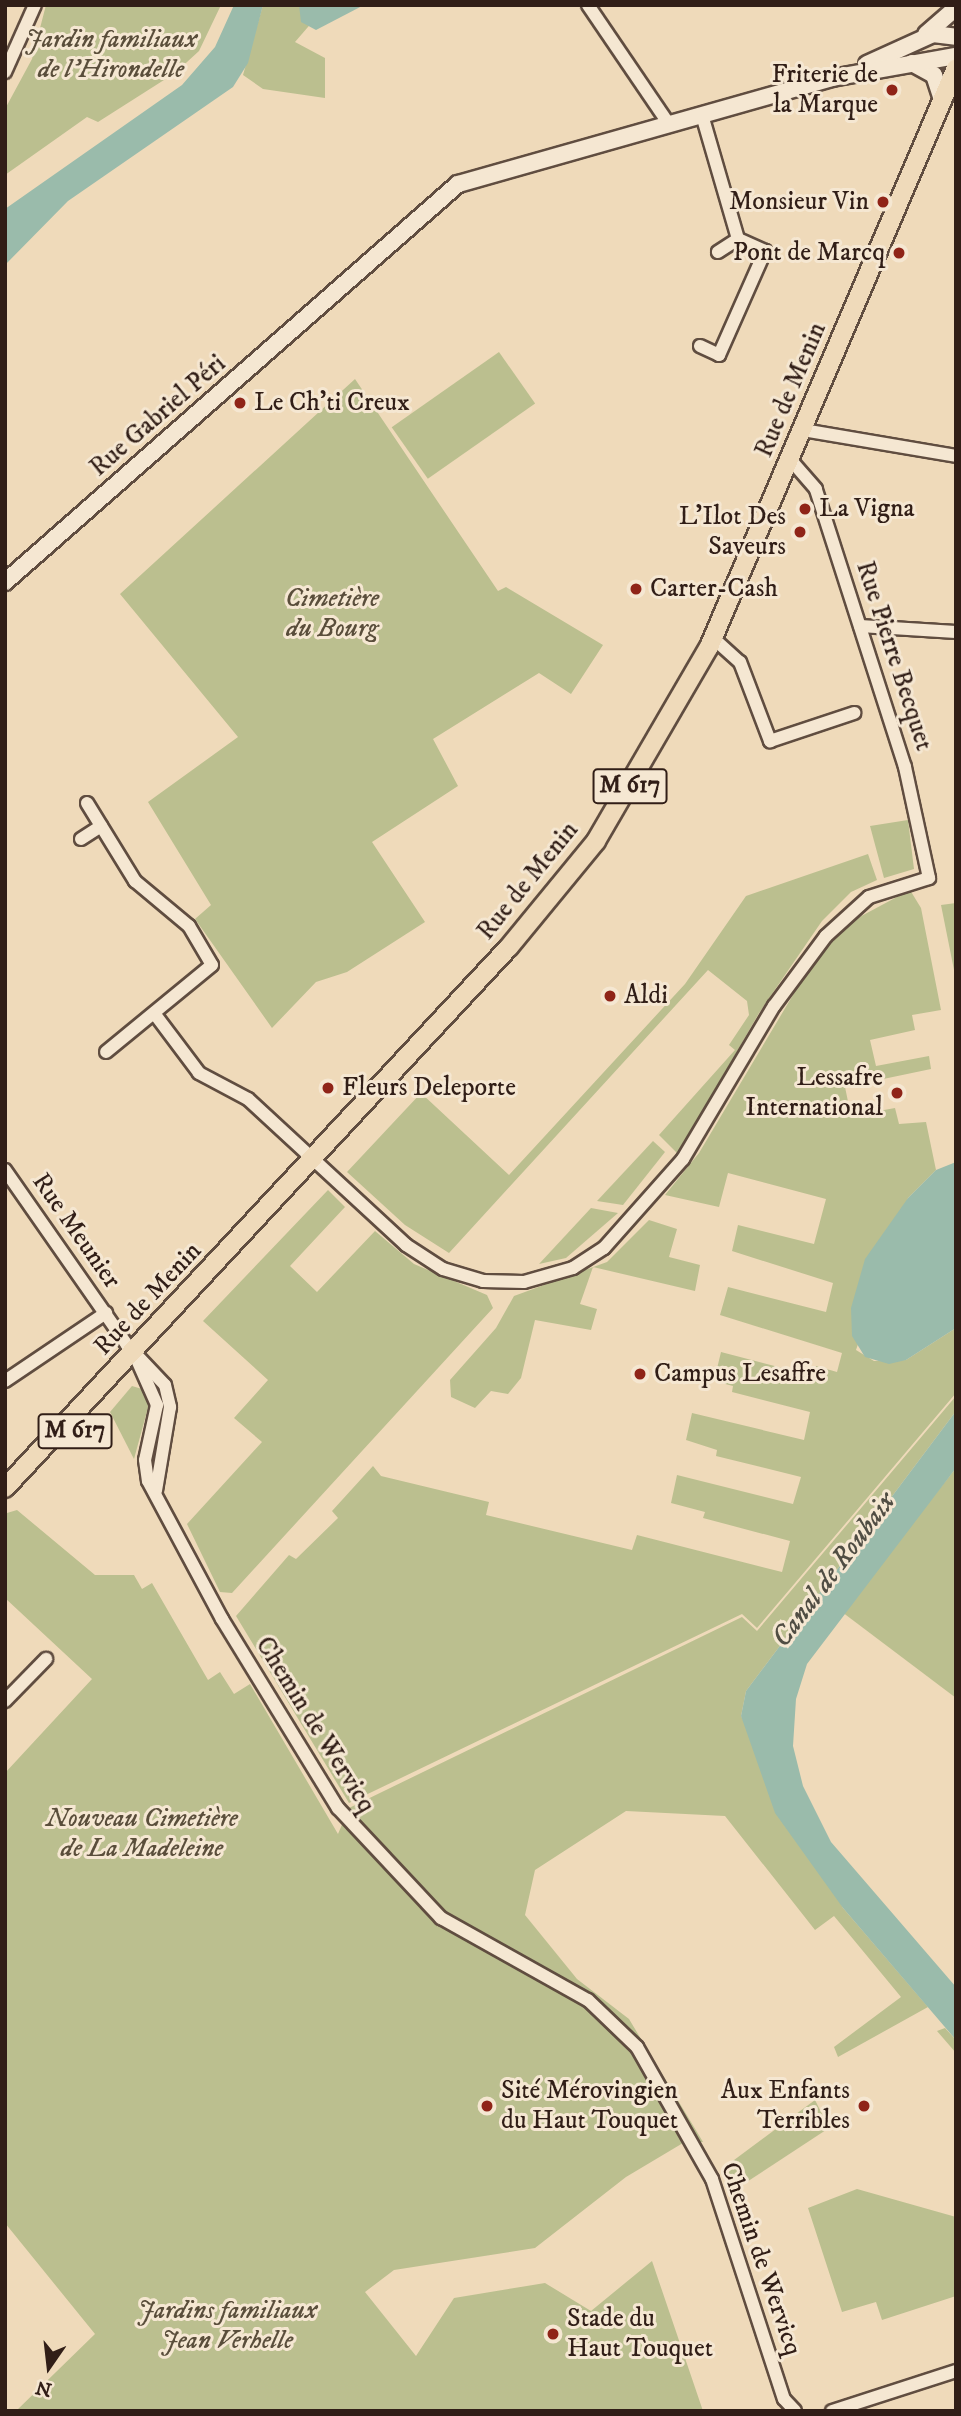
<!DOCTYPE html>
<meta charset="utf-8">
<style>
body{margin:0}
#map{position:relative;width:961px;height:2416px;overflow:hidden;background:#efdaba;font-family:"IM FELL DW Pica",serif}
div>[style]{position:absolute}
.green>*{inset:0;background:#bbbf8f;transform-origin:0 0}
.water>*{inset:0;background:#9abbab}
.roads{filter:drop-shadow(2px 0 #604d40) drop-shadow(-2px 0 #604d40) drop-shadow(0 2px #604d40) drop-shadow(0 -2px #604d40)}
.minor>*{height:12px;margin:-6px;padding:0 6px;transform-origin:6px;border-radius:6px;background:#f5e7d2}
.secondary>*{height:16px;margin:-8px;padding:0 8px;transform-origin:8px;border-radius:8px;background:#f5e7d2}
.primary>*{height:18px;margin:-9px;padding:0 9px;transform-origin:9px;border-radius:9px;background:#efdaba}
.dots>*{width:19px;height:19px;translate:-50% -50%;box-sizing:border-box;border:4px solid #f5e7d2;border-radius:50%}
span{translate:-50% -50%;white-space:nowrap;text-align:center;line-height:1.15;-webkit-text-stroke:6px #f5e7d2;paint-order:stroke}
.shield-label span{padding:2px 5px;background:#f5e7d2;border:2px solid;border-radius:5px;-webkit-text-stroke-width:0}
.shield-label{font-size:24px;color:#311e17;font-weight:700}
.park-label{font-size:26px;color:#5a4e3b;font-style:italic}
.poi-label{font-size:26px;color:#311e17}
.right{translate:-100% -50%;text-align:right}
.left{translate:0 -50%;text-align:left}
.street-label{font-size:26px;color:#311e17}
.water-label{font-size:28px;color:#504d43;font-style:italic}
.frame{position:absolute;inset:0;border:7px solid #311e17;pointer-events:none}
.north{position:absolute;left:14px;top:2332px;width:70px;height:70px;-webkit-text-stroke:5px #f5e7d2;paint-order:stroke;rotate:194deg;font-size:19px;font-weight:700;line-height:28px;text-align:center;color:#311e17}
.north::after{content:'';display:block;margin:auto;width:24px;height:32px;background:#311e17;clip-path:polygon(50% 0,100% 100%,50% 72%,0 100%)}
</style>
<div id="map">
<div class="green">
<i style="clip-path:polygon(46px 5px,221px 5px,199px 51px,175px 73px,98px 122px,87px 117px,5px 175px,5px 109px,32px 59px)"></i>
<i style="clip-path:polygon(263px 5px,327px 5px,295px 42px,325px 58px,325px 98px,263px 89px,243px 75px)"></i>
<i style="left:499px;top:352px;width:63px;height:131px;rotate:55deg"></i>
<i style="clip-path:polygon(355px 379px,498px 591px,506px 587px,603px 645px,571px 694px,539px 673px,433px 739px,458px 786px,372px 842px,425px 922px,347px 972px,316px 982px,272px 1028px,195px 919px,211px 905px,148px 802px,238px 737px,120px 594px)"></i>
<i style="clip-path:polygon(908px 820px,914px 869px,884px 878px,870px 826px)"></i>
<i style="clip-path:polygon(868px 854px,877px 880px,851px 892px,822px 921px,759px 1013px,678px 1154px,659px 1135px,735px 1050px,729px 1045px,749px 1015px,747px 1001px,708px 970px,449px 1253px,405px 1225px,347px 1172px,421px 1093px,509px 1175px,685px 984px,746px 896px)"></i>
<i style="clip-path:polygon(910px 890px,921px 908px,941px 1010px,912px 1015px,915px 1030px,870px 1040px,876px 1066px,929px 1056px,931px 1069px,845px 1087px,851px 1116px,895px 1108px,899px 1124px,926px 1122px,936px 1170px,908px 1198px,856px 1350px,874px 1361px,906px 1360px,956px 1328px,956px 1393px,757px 1628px,742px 1614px,349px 1803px,236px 1616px,289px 1555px,296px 1559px,338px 1518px,332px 1511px,373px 1466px,381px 1476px,489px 1502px,486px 1515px,632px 1550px,637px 1535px,782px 1572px,790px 1541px,703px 1518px,705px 1512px,671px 1503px,677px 1475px,793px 1504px,801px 1477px,716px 1456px,717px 1450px,686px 1440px,692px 1413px,804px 1440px,810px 1412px,732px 1392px,733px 1386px,714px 1381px,721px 1352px,813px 1376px,816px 1366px,837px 1372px,842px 1353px,720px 1315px,728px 1287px,826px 1312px,833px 1283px,732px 1251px,738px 1225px,814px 1244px,826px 1199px,728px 1173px,719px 1207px,665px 1195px,699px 1153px,812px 963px,852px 921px)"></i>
<i style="clip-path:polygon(956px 903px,956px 980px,941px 905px)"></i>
<i style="clip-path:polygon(653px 1141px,665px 1152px,623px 1205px,597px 1201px)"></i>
<i style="clip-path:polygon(328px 1190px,345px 1207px,290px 1266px,317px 1292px,375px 1231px,414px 1264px,487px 1295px,493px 1308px,232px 1593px,220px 1592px,187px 1524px,262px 1442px,234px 1418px,268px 1380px,203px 1321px)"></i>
<i style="clip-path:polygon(591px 1208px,618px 1213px,566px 1258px,539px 1264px)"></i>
<i style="clip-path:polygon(649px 1220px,677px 1229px,669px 1257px,700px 1265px,695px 1291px,593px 1267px,580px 1304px,597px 1309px,591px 1330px,535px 1320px,521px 1378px,508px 1394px,491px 1391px,475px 1408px,451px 1397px,450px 1380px,496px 1328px,514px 1296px,607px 1262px)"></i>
<i style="clip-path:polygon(132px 1386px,142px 1389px,149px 1404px,134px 1459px,110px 1412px)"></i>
<i style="clip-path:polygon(956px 1396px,956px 1411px,746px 1691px,741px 1716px,843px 1908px,928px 2007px,838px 2057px,834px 2047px,901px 1997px,834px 1916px,815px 1930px,725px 1816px,626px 1811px,535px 1870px,525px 1915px,577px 1979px,629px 2019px,703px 2142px,683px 2143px,626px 2177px,535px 2248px,394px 2270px,365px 2292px,416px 2356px,454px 2298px,545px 2283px,591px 2311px,652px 2261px,703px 2411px,16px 2411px,95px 2334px,5px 2223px,5px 1773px,92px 1679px,5px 1598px,7px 1513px,17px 1510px,95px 1575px,134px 1575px,142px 1589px,152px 1583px,208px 1680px,220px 1672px,234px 1694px,250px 1684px,338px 1834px,349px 1808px,742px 1617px,757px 1631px)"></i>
<i style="clip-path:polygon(956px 1468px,956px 1698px,842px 1612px)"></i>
<i style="clip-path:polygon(945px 2028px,956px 2040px,956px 2053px,937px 2031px)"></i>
<i style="clip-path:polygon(815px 2100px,829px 2128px,733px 2191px,726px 2166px)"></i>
<i style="clip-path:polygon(857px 2189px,956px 2217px,956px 2296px,882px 2320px,876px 2302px,842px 2312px,808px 2208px)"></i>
</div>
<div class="water">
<i style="clip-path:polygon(234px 5px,263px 5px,248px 63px,233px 87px,68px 201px,5px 265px,5px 209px,182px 85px,215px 47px)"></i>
<i style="clip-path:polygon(299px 5px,364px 5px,316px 30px,301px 22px)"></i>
<i style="clip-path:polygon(956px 1162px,956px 1328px,906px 1360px,889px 1364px,865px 1357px,852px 1336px,851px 1308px,865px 1259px,908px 1198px,936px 1170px)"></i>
<i style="clip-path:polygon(956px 1411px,956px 1468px,807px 1664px,796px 1699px,793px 1746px,803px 1786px,831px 1842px,956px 1987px,956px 2040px,843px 1908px,775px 1813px,741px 1716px,746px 1691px)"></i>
</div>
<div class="roads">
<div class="minor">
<i style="left:588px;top:5px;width:144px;rotate:55.8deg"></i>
<i style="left:5px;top:72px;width:73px;rotate:-65.9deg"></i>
<i style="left:702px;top:115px;width:129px;rotate:73.8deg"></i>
<i style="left:738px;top:239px;width:24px;rotate:147deg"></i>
<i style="left:700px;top:346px;width:21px;rotate:25deg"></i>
<i style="left:719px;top:355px;width:114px;rotate:-66.1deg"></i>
<i style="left:765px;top:251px;width:30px;rotate:-156deg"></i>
<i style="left:803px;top:430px;width:155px;rotate:9.6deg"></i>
<i style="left:860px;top:626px;width:96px;rotate:3.6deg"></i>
<i style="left:713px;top:638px;width:36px;rotate:42deg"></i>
<i style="left:740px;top:662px;width:85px;rotate:69.2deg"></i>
<i style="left:770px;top:741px;width:89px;rotate:-18.4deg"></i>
<i style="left:87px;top:803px;width:92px;rotate:58.4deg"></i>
<i style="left:135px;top:881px;width:70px;rotate:39.8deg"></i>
<i style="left:189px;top:926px;width:45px;rotate:59.5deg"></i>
<i style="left:212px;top:965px;width:137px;rotate:140.6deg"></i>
<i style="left:81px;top:839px;width:24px;rotate:-33deg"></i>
<i style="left:154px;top:1013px;width:75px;rotate:53.1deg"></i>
<i style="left:199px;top:1073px;width:55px;rotate:28deg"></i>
<i style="left:248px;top:1099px;width:215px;rotate:42.7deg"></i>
<i style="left:406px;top:1245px;width:44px;rotate:33deg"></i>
<i style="left:443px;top:1269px;width:42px;rotate:16.7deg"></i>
<i style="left:483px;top:1281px;width:41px;rotate:1.4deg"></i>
<i style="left:524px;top:1282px;width:51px;rotate:-15.9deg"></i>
<i style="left:573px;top:1268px;width:37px;rotate:-33deg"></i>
<i style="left:604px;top:1248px;width:119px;rotate:-48.4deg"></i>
<i style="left:683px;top:1159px;width:178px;rotate:-59.3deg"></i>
<i style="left:774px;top:1006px;width:87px;rotate:-53.4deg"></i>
<i style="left:826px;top:936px;width:58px;rotate:-42.2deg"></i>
<i style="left:869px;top:897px;width:63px;rotate:-17.6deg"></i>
<i style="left:929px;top:878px;width:114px;rotate:-102.2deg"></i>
<i style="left:905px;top:767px;width:292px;rotate:-107.8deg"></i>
<i style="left:816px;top:489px;width:40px;rotate:-131deg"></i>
<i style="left:5px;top:1170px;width:213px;rotate:55.1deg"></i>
<i style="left:127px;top:1345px;width:55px;rotate:46.5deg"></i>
<i style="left:165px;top:1385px;width:23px;rotate:77deg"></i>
<i style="left:170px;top:1407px;width:85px;rotate:99.5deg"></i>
<i style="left:134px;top:1353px;width:57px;rotate:66.1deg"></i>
<i style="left:157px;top:1405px;width:56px;rotate:102.3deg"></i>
<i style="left:145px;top:1460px;width:21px;rotate:82deg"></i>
<i style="left:148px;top:1481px;width:157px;rotate:61.8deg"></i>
<i style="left:222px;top:1619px;width:222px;rotate:58.5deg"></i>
<i style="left:338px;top:1808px;width:151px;rotate:46.9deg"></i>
<i style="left:441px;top:1918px;width:168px;rotate:29.2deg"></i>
<i style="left:588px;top:2000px;width:68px;rotate:43.8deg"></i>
<i style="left:637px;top:2047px;width:152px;rotate:60.4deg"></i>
<i style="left:712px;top:2179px;width:231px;rotate:71.9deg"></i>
<i style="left:784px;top:2399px;width:16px;rotate:47deg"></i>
<i style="left:5px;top:1381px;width:122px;rotate:-34deg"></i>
<i style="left:5px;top:1701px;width:59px;rotate:-45.7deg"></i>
<i style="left:832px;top:2411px;width:130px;rotate:-17.9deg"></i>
</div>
<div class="secondary">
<i style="left:926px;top:34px;width:40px;rotate:-41deg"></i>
<i style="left:912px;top:63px;width:25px;rotate:29deg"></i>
<i style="left:934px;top:75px;width:26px;rotate:72deg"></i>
<i style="left:867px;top:64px;width:72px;rotate:-24.4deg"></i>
<i style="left:933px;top:34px;width:23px;rotate:7deg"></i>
<i style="left:5px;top:582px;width:603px;rotate:-41.3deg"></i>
<i style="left:458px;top:184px;width:389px;rotate:-15.8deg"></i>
<i style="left:832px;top:78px;width:126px;rotate:-10.1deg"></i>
</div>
<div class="primary">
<i style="left:5px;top:1488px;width:739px;rotate:-47.03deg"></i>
<i style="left:509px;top:947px;width:137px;rotate:-50.6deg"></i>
<i style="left:596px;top:841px;width:225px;rotate:-59.8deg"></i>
<i style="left:709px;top:647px;width:629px;rotate:-66.9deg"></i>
</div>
</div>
<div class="dots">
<i style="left:892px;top:90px;background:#8f2418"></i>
<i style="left:883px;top:202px;background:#8f2418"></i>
<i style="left:899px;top:253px;background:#8f2418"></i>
<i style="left:240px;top:403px;background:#8f2418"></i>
<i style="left:805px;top:509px;background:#8f2418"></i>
<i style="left:800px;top:532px;background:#8f2418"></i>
<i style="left:636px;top:589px;background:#8f2418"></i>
<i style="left:610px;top:996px;background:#8f2418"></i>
<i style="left:328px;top:1088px;background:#8f2418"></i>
<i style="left:897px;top:1093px;background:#8f2418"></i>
<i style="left:640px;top:1374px;background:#8f2418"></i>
<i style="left:487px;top:2106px;background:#8f2418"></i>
<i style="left:864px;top:2106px;background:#8f2418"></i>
<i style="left:553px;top:2334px;background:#8f2418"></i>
</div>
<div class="shield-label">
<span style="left:630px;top:786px">M 617</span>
<span style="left:75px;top:1431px">M 617</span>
</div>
<div class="park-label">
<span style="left:111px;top:55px">Jardin familiaux<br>de l'Hirondelle</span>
<span style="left:332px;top:614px">Cimetière<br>du Bourg</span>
<span style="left:142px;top:1834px">Nouveau Cimetière<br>de La Madeleine</span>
<span style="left:227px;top:2326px">Jardins familiaux<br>Jean Verhelle</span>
</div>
<div class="poi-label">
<span class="right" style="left:878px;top:90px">Friterie de<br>la Marque</span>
<span class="right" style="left:869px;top:202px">Monsieur Vin</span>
<span class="right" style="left:885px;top:253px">Pont de Marcq</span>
<span class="left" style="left:254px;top:403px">Le Ch'ti Creux</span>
<span class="left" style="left:819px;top:509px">La Vigna</span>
<span class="right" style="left:786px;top:532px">L'Ilot Des<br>Saveurs</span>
<span class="left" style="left:650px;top:589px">Carter-Cash</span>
<span class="left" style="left:624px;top:996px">Aldi</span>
<span class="right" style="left:883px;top:1093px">Lessafre<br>International</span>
<span class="left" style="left:342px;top:1088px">Fleurs Deleporte</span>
<span class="left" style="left:654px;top:1374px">Campus Lesaffre</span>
<span class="left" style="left:501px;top:2106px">Sité Mérovingien<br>du Haut Touquet</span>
<span class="right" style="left:850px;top:2106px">Aux Enfants<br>Terribles</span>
<span class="left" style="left:567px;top:2334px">Stade du<br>Haut Touquet</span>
</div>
<div class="street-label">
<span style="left:791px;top:390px;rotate:-67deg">Rue de Menin</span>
<span style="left:158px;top:416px;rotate:-41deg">Rue Gabriel Péri</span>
<span style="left:894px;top:656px;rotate:72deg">Rue Pierre Becquet</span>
<span style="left:528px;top:881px;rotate:-51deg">Rue de Menin</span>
<span style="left:76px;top:1231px;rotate:55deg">Rue Meunier</span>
<span style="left:148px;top:1299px;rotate:-47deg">Rue de Menin</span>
<span style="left:315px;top:1725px;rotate:58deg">Chemin de Wervicq</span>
<span style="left:761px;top:2259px;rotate:71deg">Chemin de Wervicq</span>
</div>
<div class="water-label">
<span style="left:834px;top:1570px;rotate:-53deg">Canal de Roubaix</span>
</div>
<div class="frame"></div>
<div class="north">N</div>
</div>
